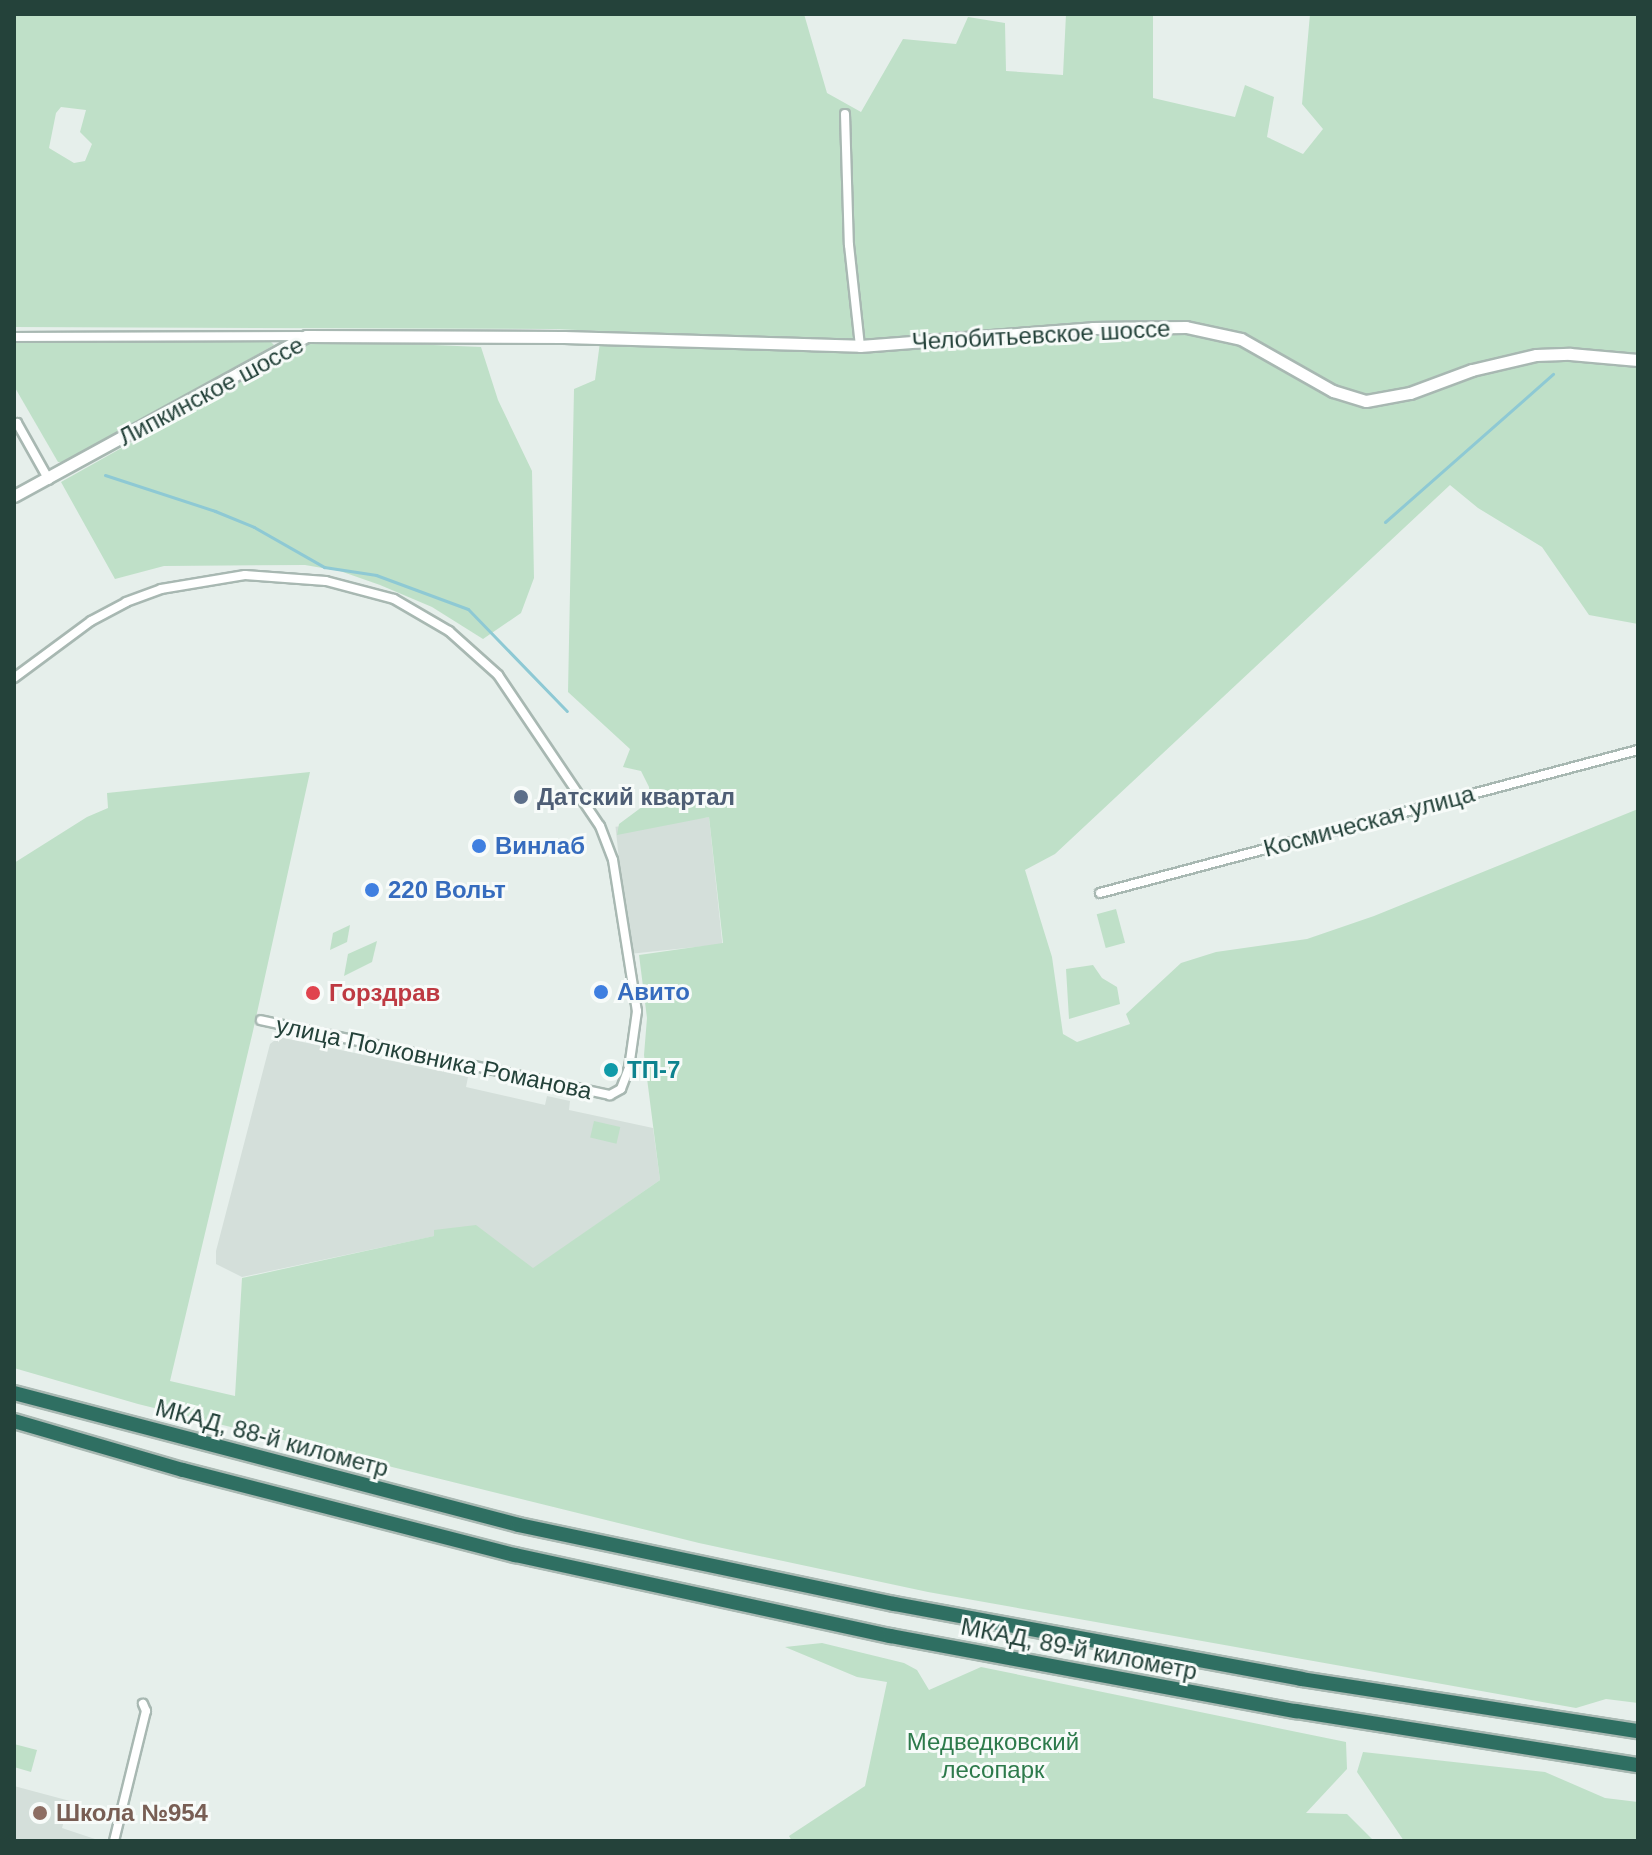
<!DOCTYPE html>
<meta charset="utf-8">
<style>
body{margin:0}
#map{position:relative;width:1652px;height:1855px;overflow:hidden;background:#e6efeb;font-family:Helvetica,sans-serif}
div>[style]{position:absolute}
.built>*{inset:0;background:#d4dfda;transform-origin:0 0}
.green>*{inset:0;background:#bfe0c8;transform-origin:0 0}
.stream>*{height:3px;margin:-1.5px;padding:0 1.5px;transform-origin:1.5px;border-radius:1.5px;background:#8ec9d4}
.roads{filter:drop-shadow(2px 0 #a8b8b2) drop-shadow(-2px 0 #a8b8b2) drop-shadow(0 2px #a8b8b2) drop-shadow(0 -2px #a8b8b2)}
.street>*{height:8px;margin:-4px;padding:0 4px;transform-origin:4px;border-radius:4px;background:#fff}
.secondary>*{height:11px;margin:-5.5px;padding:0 5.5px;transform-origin:5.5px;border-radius:5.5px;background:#fff}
.highway>*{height:14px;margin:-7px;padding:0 7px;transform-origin:7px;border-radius:7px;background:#2f6f62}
.dots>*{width:22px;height:22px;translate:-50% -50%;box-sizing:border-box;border:4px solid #f7fbf9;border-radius:50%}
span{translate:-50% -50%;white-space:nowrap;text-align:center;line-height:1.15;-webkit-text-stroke:6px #f7fbf9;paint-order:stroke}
.street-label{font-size:24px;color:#24423a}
.service-label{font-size:24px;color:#4e5e75;font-weight:700}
.left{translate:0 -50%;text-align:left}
.shop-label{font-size:24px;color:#366cbe;font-weight:700}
.health-label{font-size:24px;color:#be3a42;font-weight:700}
.culture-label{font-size:24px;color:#0d838f;font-weight:700}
.park-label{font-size:24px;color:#2d7a4b}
.education-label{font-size:24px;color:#785e54;font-weight:700}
.frame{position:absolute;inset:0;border:16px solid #24423a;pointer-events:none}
</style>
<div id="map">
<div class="built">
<i style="left:709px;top:817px;width:128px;height:94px;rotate:84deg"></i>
<i style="clip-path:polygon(279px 1037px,468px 1077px,466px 1087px,545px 1105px,547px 1096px,570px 1101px,569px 1110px,653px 1128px,660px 1180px,533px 1269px,434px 1231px,435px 1236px,242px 1277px,216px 1264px,216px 1251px,270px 1044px)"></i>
<i style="clip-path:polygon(14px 1786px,70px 1801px,62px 1828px,101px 1841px,14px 1841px)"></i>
</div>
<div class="green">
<i style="clip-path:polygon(evenodd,14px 14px,804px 14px,827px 93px,861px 112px,903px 39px,956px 44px,968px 17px,1005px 23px,1006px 71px,1063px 75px,1066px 14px,1153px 14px,1153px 98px,1235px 117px,1245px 85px,1274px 97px,1267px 137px,1303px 154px,1323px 129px,1302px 104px,1310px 14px,1638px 14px,1638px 354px,1560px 347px,1509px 354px,1389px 393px,1366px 396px,1340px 388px,1240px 333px,1195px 323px,1159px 320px,855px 342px,554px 329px,14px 327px,14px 14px,61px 107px,86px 110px,80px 132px,92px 144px,85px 161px,74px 163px,49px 148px,56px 113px,61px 107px)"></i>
<i style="clip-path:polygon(1151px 331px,1207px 333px,1245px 345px,1351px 402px,1543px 360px,1605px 361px,1638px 367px,1638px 624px,1589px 615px,1542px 547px,1478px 508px,1450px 485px,1055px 854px,1025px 870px,1052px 957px,1063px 1034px,1077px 1042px,1130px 1024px,1126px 1014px,1181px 963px,1216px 952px,1307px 939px,1374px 916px,1638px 809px,1638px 1703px,1606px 1699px,1576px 1708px,928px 1592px,699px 1543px,138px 1404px,14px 1368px,14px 863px,87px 817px,108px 808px,107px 793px,310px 772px,253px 1031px,170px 1381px,235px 1396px,242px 1278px,434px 1236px,434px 1230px,476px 1225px,533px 1268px,660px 1180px,644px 1055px,647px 1018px,639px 955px,723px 943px,709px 817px,617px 835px,619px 824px,650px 801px,649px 787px,641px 771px,623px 767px,630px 749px,568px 692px,574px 389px,595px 380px,600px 342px,862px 351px)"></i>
<i style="clip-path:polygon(14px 337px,268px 339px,274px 345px,66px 462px,58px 462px,14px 386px)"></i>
<i style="clip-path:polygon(314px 340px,481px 347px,498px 400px,532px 471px,534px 578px,521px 613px,483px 639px,432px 607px,380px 585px,340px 571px,305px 565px,164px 566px,115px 579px,61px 482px)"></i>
<i style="left:1116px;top:909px;width:35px;height:20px;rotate:75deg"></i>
<i style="clip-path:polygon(350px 925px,347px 942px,330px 950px,333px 933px)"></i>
<i style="clip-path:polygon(377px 941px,372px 962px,344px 976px,348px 954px)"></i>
<i style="clip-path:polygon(1093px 965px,1102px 978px,1117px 987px,1120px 1004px,1069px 1019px,1066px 969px)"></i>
<i style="left:594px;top:1121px;width:27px;height:17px;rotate:13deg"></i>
<i style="clip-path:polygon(822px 1643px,904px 1663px,917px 1670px,929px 1690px,981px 1667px,1346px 1742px,1347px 1769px,1306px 1813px,1347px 1814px,1374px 1841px,792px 1841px,789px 1836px,865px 1786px,887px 1682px,857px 1677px,785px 1647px)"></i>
<i style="clip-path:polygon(14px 1744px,37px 1750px,31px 1772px,14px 1767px)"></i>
<i style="clip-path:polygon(1363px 1752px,1545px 1772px,1605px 1798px,1638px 1802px,1638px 1841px,1404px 1841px,1357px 1772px)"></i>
</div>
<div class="stream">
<i style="left:105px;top:475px;width:116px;rotate:18.1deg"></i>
<i style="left:215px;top:511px;width:42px;rotate:22.3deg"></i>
<i style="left:254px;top:527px;width:81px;rotate:29.7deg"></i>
<i style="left:324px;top:567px;width:53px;rotate:8.7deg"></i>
<i style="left:376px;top:575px;width:98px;rotate:20.3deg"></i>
<i style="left:468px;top:609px;width:142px;rotate:45.9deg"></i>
<i style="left:1385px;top:522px;width:224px;rotate:-41.4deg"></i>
</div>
<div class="roads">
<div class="street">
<i style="left:845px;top:114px;width:131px;rotate:88.3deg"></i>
<i style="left:849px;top:245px;width:102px;rotate:83.8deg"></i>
<i style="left:14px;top:337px;width:287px;rotate:-0.2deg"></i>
<i style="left:14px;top:423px;width:3px"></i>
<i style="left:17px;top:423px;width:65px;rotate:60.7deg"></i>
<i style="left:14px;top:678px;width:96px;rotate:-36.5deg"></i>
<i style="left:91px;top:621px;width:40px;rotate:-28deg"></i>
<i style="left:126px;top:602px;width:37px;rotate:-20deg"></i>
<i style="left:161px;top:589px;width:85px;rotate:-9.5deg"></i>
<i style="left:245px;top:575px;width:81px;rotate:4.2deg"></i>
<i style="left:326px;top:581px;width:70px;rotate:14.8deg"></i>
<i style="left:394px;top:599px;width:64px;rotate:30.2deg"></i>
<i style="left:449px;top:631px;width:66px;rotate:41.9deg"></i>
<i style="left:498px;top:675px;width:182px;rotate:56deg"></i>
<i style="left:600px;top:826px;width:36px;rotate:69deg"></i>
<i style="left:613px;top:860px;width:153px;rotate:81deg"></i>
<i style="left:637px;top:1011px;width:58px;rotate:98deg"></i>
<i style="left:629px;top:1068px;width:22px;rotate:111deg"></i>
<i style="left:621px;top:1089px;width:13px;rotate:151deg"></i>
<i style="left:610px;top:1095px;width:357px;rotate:-167.9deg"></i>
<i style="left:1100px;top:893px;width:557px;rotate:-14.89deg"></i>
<i style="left:114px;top:1841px;width:134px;rotate:-76.2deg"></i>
<i style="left:146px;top:1711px;width:8px;rotate:-113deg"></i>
</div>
<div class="secondary">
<i style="left:14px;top:496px;width:333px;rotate:-28.7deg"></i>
<i style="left:306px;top:336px;width:258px;rotate:0.2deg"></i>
<i style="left:564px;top:337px;width:296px;rotate:1.7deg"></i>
<i style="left:860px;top:346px;width:233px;rotate:-4.4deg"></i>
<i style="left:1092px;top:328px;width:94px;rotate:-0.6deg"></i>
<i style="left:1186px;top:327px;width:56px;rotate:12.3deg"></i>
<i style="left:1241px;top:339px;width:106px;rotate:29.5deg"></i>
<i style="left:1333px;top:391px;width:34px;rotate:17deg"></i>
<i style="left:1366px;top:401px;width:45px;rotate:-10.3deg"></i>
<i style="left:1410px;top:393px;width:66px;rotate:-20.4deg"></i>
<i style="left:1472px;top:370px;width:66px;rotate:-13.2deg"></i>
<i style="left:1536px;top:355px;width:34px;rotate:-2deg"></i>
<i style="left:1570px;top:354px;width:68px;rotate:5deg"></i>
</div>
<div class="highway">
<i style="left:14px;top:1393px;width:522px;rotate:14.65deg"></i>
<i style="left:519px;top:1525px;width:383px;rotate:11.9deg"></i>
<i style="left:894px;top:1604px;width:414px;rotate:10.4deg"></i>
<i style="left:1301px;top:1679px;width:341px;rotate:8.8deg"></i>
<i style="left:14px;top:1421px;width:176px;rotate:16.2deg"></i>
<i style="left:183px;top:1470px;width:343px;rotate:14.4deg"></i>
<i style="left:515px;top:1555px;width:384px;rotate:12.2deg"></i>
<i style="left:890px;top:1636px;width:413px;rotate:10.5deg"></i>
<i style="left:1296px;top:1711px;width:346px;rotate:9deg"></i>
</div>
</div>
<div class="dots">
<i style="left:521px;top:797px;background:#5c6f8a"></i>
<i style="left:479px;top:846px;background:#3f7fe0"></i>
<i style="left:372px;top:890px;background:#3f7fe0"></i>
<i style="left:601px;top:992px;background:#3f7fe0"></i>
<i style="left:313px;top:993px;background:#e0444e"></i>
<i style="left:611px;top:1070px;background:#0f9aa8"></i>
<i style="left:40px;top:1813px;background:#8d6e63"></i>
</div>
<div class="street-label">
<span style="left:1041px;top:335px;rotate:-3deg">Челобитьевское шоссе</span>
<span style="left:211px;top:391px;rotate:-28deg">Липкинское шоссе</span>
<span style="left:1369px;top:821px;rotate:-15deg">Космическая улица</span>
<span style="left:434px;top:1058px;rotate:12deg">улица Полковника Романова</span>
<span style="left:272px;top:1438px;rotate:15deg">МКАД, 88-й километр</span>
<span style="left:1079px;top:1649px;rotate:11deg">МКАД, 89-й километр</span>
</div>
<div class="service-label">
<span class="left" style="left:537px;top:797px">Датский квартал</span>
</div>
<div class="shop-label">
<span class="left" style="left:495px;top:846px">Винлаб</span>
<span class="left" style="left:388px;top:890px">220 Вольт</span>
<span class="left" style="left:617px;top:992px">Авито</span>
</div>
<div class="health-label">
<span class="left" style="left:329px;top:993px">Горздрав</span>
</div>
<div class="culture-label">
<span class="left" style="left:627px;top:1070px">ТП-7</span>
</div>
<div class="park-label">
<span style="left:993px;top:1756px">Медведковский<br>лесопарк</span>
</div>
<div class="education-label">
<span class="left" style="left:56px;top:1813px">Школа №954</span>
</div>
<div class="frame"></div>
</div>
